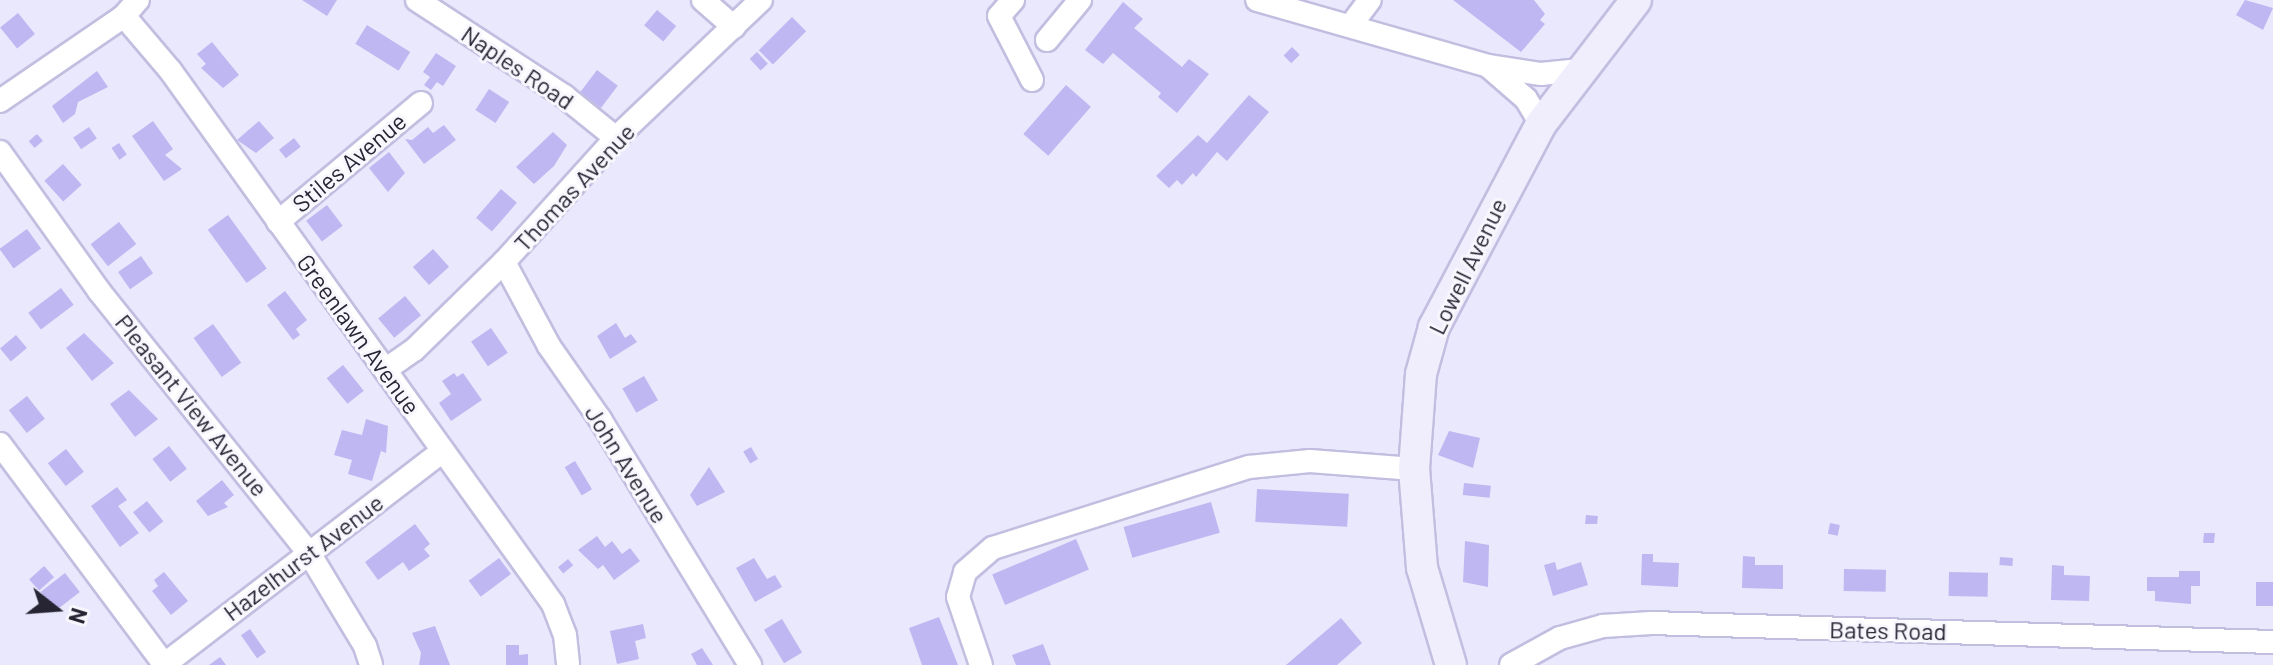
<!DOCTYPE html>
<style>
body{margin:0}
#map{position:relative;width:2273px;height:665px;overflow:hidden;background:#eae8fd;font-family:Barlow,sans-serif}
div>[style]{position:absolute}
.building>*{inset:0;background:#bfb7f1;transform-origin:0 0}
.roads{filter:drop-shadow(2px 0 #c2bee0) drop-shadow(-2px 0 #c2bee0) drop-shadow(0 2px #c2bee0) drop-shadow(0 -2px #c2bee0)}
.minor>*{height:22px;margin:-11px;padding:0 11px;transform-origin:11px;border-radius:11px;background:#fff}
.secondary>*{height:30px;margin:-15px;padding:0 15px;transform-origin:15px;border-radius:15px;background:#f0eefc}
span{translate:-50% -50%;white-space:nowrap;text-align:center;line-height:1.15;-webkit-text-stroke:6px #f8f7fe;paint-order:stroke}
.street-label{font-size:24px;color:#272533}
.north{position:absolute;left:16px;top:569px;width:80px;height:80px;-webkit-text-stroke:6px #f8f7fe;paint-order:stroke;rotate:107deg;font-size:22px;font-weight:700;line-height:32px;text-align:center;color:#272533}
.north::after{content:'';display:block;margin:auto;width:28px;height:36px;background:#272533;clip-path:polygon(50% 0,100% 100%,50% 72%,0 100%)}
</style>
<div id="map">
<div class="building">
<i style="clip-path:polygon(302px 0,337px 0,327px 16px)"></i>
<i style="clip-path:polygon(1453px 0,1534px 0,1545px 14px,1540px 20px,1545px 24px,1521px 52px)"></i>
<i style="clip-path:polygon(2245px 0,2273px 8px,2263px 30px,2236px 15px)"></i>
<i style="clip-path:polygon(1123px 2px,1143px 19px,1134px 28px,1182px 67px,1189px 59px,1209px 74px,1177px 113px,1158px 97px,1161px 93px,1113px 53px,1103px 64px,1085px 50px)"></i>
<i style="left:657px;top:10px;width:25px;height:20px;rotate:40deg"></i>
<i style="left:18px;top:13px;width:27px;height:23px;rotate:51deg"></i>
<i style="left:792px;top:17px;width:20px;height:47px;rotate:45deg"></i>
<i style="left:367px;top:25px;width:51px;height:22px;rotate:32deg"></i>
<i style="clip-path:polygon(212px 42px,239px 75px,223px 88px,201px 68px,206px 64px,197px 54px)"></i>
<i style="left:1292px;top:47px;width:11px;height:12px;rotate:45deg"></i>
<i style="left:757px;top:52px;width:16px;height:10px;rotate:47deg"></i>
<i style="clip-path:polygon(436px 53px,456px 66px,443px 86px,437px 82px,431px 90px,424px 85px,430px 77px,423px 72px)"></i>
<i style="left:597px;top:70px;width:26px;height:28px;rotate:37deg"></i>
<i style="clip-path:polygon(97px 71px,108px 87px,78px 102px,75px 114px,63px 123px,52px 106px)"></i>
<i style="left:1066px;top:85px;width:33px;height:65px;rotate:41deg"></i>
<i style="left:489px;top:89px;width:24px;height:25px;rotate:33deg"></i>
<i style="clip-path:polygon(1249px 95px,1269px 112px,1227px 161px,1217px 152px,1196px 177px,1193px 173px,1182px 185px,1177px 180px,1169px 188px,1156px 176px,1198px 135px,1207px 143px)"></i>
<i style="clip-path:polygon(153px 121px,173px 149px,165px 155px,182px 169px,164px 181px,132px 136px)"></i>
<i style="clip-path:polygon(259px 121px,274px 138px,256px 153px,237px 140px)"></i>
<i style="clip-path:polygon(444px 125px,456px 140px,424px 164px,405px 139px,412px 140px,428px 127px,433px 133px)"></i>
<i style="left:89px;top:127px;width:14px;height:19px;rotate:56deg"></i>
<i style="clip-path:polygon(553px 132px,567px 145px,554px 166px,534px 184px,516px 167px)"></i>
<i style="left:37px;top:134px;width:9px;height:11px;rotate:49deg"></i>
<i style="left:294px;top:138px;width:11px;height:19px;rotate:52deg"></i>
<i style="left:119px;top:143px;width:14px;height:9px;rotate:56deg"></i>
<i style="clip-path:polygon(389px 152px,405px 173px,388px 192px,369px 168px)"></i>
<i style="left:63px;top:164px;width:28px;height:25px;rotate:48deg"></i>
<i style="left:501px;top:189px;width:21px;height:38px;rotate:41deg"></i>
<i style="left:327px;top:205px;width:26px;height:26px;rotate:53deg"></i>
<i style="left:228px;top:215px;width:66px;height:25px;rotate:54deg"></i>
<i style="left:119px;top:222px;width:28px;height:36px;rotate:52deg"></i>
<i style="left:27px;top:229px;width:24px;height:34px;rotate:54deg"></i>
<i style="left:433px;top:249px;width:24px;height:27px;rotate:48deg"></i>
<i style="left:141px;top:256px;width:21px;height:28px;rotate:55deg"></i>
<i style="left:61px;top:288px;width:21px;height:41px;rotate:53deg"></i>
<i style="clip-path:polygon(285px 291px,307px 320px,296px 329px,300px 335px,293px 340px,267px 305px)"></i>
<i style="left:405px;top:296px;width:25px;height:35px;rotate:50deg"></i>
<i style="clip-path:polygon(616px 323px,625px 338px,631px 334px,637px 342px,610px 359px,597px 336px)"></i>
<i style="left:213px;top:324px;width:48px;height:24px;rotate:54deg"></i>
<i style="left:491px;top:328px;width:30px;height:24px;rotate:56deg"></i>
<i style="clip-path:polygon(84px 333px,114px 363px,92px 381px,66px 348px)"></i>
<i style="left:16px;top:335px;width:17px;height:21px;rotate:50deg"></i>
<i style="left:343px;top:365px;width:33px;height:21px;rotate:51deg"></i>
<i style="clip-path:polygon(454px 373px,457px 377px,463px 373px,482px 400px,451px 421px,439px 403px,451px 394px,442px 381px)"></i>
<i style="left:644px;top:376px;width:28px;height:25px;rotate:60deg"></i>
<i style="clip-path:polygon(129px 390px,158px 419px,135px 437px,110px 404px)"></i>
<i style="left:27px;top:396px;width:29px;height:23px;rotate:52deg"></i>
<i style="clip-path:polygon(366px 419px,388px 426px,386px 453px,381px 451px,372px 481px,348px 474px,352px 460px,334px 455px,342px 430px,362px 435px)"></i>
<i style="clip-path:polygon(1449px 431px,1480px 438px,1473px 468px,1438px 455px)"></i>
<i style="left:169px;top:446px;width:29px;height:21px;rotate:52deg"></i>
<i style="left:751px;top:447px;width:14px;height:9px;rotate:60deg"></i>
<i style="left:66px;top:449px;width:29px;height:23px;rotate:52deg"></i>
<i style="left:575px;top:461px;width:33px;height:12px;rotate:59deg"></i>
<i style="clip-path:polygon(709px 467px,725px 492px,697px 506px,690px 495px)"></i>
<i style="clip-path:polygon(222px 480px,234px 495px,224px 503px,228px 507px,208px 516px,196px 501px)"></i>
<i style="left:1464px;top:483px;width:27px;height:12px;rotate:6deg"></i>
<i style="clip-path:polygon(117px 487px,127px 500px,118px 506px,139px 533px,120px 547px,91px 506px)"></i>
<i style="left:1257px;top:489px;width:92px;height:33px;rotate:3deg"></i>
<i style="left:147px;top:501px;width:26px;height:18px;rotate:51deg"></i>
<i style="left:1211px;top:502px;width:32px;height:91px;rotate:74deg"></i>
<i style="clip-path:polygon(1586px 515px,1598px 516px,1597px 524px,1585px 524px)"></i>
<i style="left:1830px;top:523px;width:10px;height:11px;rotate:11deg"></i>
<i style="clip-path:polygon(415px 524px,430px 544px,424px 549px,430px 556px,409px 571px,403px 562px,378px 580px,365px 562px)"></i>
<i style="clip-path:polygon(2204px 533px,2215px 533px,2214px 543px,2203px 543px)"></i>
<i style="clip-path:polygon(597px 536px,605px 547px,612px 541px,622px 554px,630px 548px,640px 561px,614px 580px,603px 565px,598px 569px,578px 550px)"></i>
<i style="left:1076px;top:539px;width:33px;height:91px;rotate:67deg"></i>
<i style="clip-path:polygon(1465px 541px,1489px 545px,1488px 587px,1463px 582px)"></i>
<i style="clip-path:polygon(1642px 554px,1653px 554px,1653px 562px,1679px 563px,1678px 587px,1641px 585px)"></i>
<i style="clip-path:polygon(1743px 556px,1755px 557px,1755px 565px,1783px 565px,1783px 589px,1742px 588px)"></i>
<i style="left:2000px;top:557px;width:13px;height:8px;rotate:4deg"></i>
<i style="left:499px;top:558px;width:20px;height:38px;rotate:53deg"></i>
<i style="clip-path:polygon(754px 558px,767px 579px,775px 575px,782px 587px,755px 602px,736px 568px)"></i>
<i style="left:568px;top:559px;width:8px;height:13px;rotate:50deg"></i>
<i style="clip-path:polygon(1555px 562px,1557px 570px,1581px 562px,1588px 585px,1553px 596px,1544px 565px)"></i>
<i style="clip-path:polygon(2052px 565px,2064px 566px,2064px 575px,2090px 576px,2089px 601px,2051px 600px)"></i>
<i style="left:44px;top:566px;width:15px;height:20px;rotate:48deg"></i>
<i style="left:1844px;top:569px;width:42px;height:22px;rotate:1deg"></i>
<i style="clip-path:polygon(2179px 571px,2200px 571px,2200px 586px,2191px 586px,2191px 604px,2155px 601px,2155px 591px,2147px 591px,2147px 577px,2179px 577px)"></i>
<i style="clip-path:polygon(164px 572px,188px 601px,171px 615px,152px 591px,158px 586px,154px 580px)"></i>
<i style="left:1949px;top:572px;width:39px;height:24px;rotate:1deg"></i>
<i style="left:65px;top:573px;width:24px;height:31px;rotate:52deg"></i>
<i style="left:2256px;top:582px;width:17px;height:24px"></i>
<i style="clip-path:polygon(939px 617px,958px 665px,922px 665px,909px 628px)"></i>
<i style="clip-path:polygon(1341px 618px,1362px 643px,1337px 665px,1286px 665px)"></i>
<i style="left:782px;top:619px;width:39px;height:21px;rotate:59deg"></i>
<i style="clip-path:polygon(643px 624px,646px 638px,635px 641px,639px 659px,617px 664px,610px 631px)"></i>
<i style="clip-path:polygon(435px 626px,450px 665px,419px 665px,421px 653px,412px 633px)"></i>
<i style="left:250px;top:629px;width:28px;height:11px;rotate:55deg"></i>
<i style="clip-path:polygon(1043px 644px,1051px 665px,1016px 665px,1012px 655px)"></i>
<i style="clip-path:polygon(506px 645px,519px 645px,519px 655px,528px 654px,528px 665px,506px 665px)"></i>
<i style="clip-path:polygon(702px 648px,713px 665px,697px 665px,691px 654px)"></i>
<i style="clip-path:polygon(220px 657px,226px 665px,209px 665px)"></i>
</div>
<div class="roads">
<div class="minor">
<i style="left:417px;top:0;width:176px;rotate:33.1deg"></i>
<i style="left:564px;top:96px;width:67px;rotate:38.9deg"></i>
<i style="left:703px;top:0;width:41px;rotate:41.1deg"></i>
<i style="left:1013px;top:0;width:21px;rotate:131deg"></i>
<i style="left:999px;top:16px;width:72px;rotate:62.7deg"></i>
<i style="left:1257px;top:0;width:240px;rotate:15.9deg"></i>
<i style="left:124px;top:16px;width:71px;rotate:49.6deg"></i>
<i style="left:170px;top:70px;width:657px;rotate:54.35deg"></i>
<i style="left:553px;top:604px;width:33px;rotate:69deg"></i>
<i style="left:565px;top:635px;width:30px;rotate:84deg"></i>
<i style="left:1351px;top:25px;width:31px;rotate:-53deg"></i>
<i style="left:1047px;top:40px;width:52px;rotate:-50.5deg"></i>
<i style="left:0;top:101px;width:150px;rotate:-34.4deg"></i>
<i style="left:124px;top:16px;width:21px;rotate:-49deg"></i>
<i style="left:1541px;top:124px;width:29px;rotate:-121deg"></i>
<i style="left:1526px;top:99px;width:50px;rotate:-139deg"></i>
<i style="left:1488px;top:66px;width:54px;rotate:8.6deg"></i>
<i style="left:1541px;top:74px;width:37px;rotate:-6deg"></i>
<i style="left:0;top:152px;width:171px;rotate:54.5deg"></i>
<i style="left:99px;top:291px;width:336px;rotate:51.3deg"></i>
<i style="left:309px;top:553px;width:109px;rotate:58.9deg"></i>
<i style="left:365px;top:646px;width:20px;rotate:72deg"></i>
<i style="left:278px;top:222px;width:186px;rotate:-39.8deg"></i>
<i style="left:504px;top:262px;width:95px;rotate:61.8deg"></i>
<i style="left:549px;top:346px;width:89px;rotate:55.1deg"></i>
<i style="left:600px;top:419px;width:288px;rotate:58.6deg"></i>
<i style="left:385px;top:370px;width:35px;rotate:-35deg"></i>
<i style="left:414px;top:350px;width:126px;rotate:-44.4deg"></i>
<i style="left:504px;top:262px;width:167px;rotate:-47.9deg"></i>
<i style="left:616px;top:138px;width:200px;rotate:-43.6deg"></i>
<i style="left:0;top:444px;width:276px;rotate:53.3deg"></i>
<i style="left:165px;top:664px;width:350px;rotate:-37.5deg"></i>
<i style="left:981px;top:665px;width:72px;rotate:-108.7deg"></i>
<i style="left:958px;top:597px;width:26px;rotate:-74deg"></i>
<i style="left:965px;top:572px;width:37px;rotate:-41deg"></i>
<i style="left:993px;top:548px;width:269px;rotate:-17.6deg"></i>
<i style="left:1249px;top:467px;width:61px;rotate:-5.6deg"></i>
<i style="left:1310px;top:461px;width:104px;rotate:4.4deg"></i>
<i style="left:1511px;top:665px;width:56px;rotate:-28.9deg"></i>
<i style="left:1560px;top:638px;width:45px;rotate:-15.6deg"></i>
<i style="left:1603px;top:626px;width:48px;rotate:-3.6deg"></i>
<i style="left:1651px;top:623px;width:622px;rotate:1.75deg"></i>
</div>
<div class="secondary">
<i style="left:1451px;top:665px;width:101px;rotate:-106.6deg"></i>
<i style="left:1422px;top:568px;width:99px;rotate:-94.6deg"></i>
<i style="left:1414px;top:469px;width:95px;rotate:-85.8deg"></i>
<i style="left:1421px;top:374px;width:49px;rotate:-74.5deg"></i>
<i style="left:1434px;top:327px;width:229px;rotate:-62.2deg"></i>
<i style="left:1541px;top:124px;width:156px;rotate:-52.5deg"></i>
</div>
</div>
<div class="street-label">
<span style="left:518px;top:67px;rotate:34deg">Naples Road</span>
<span style="left:349px;top:162px;rotate:-40deg">Stiles Avenue</span>
<span style="left:574px;top:187px;rotate:-47deg">Thomas Avenue</span>
<span style="left:1467px;top:266px;rotate:-64deg">Lowell Avenue</span>
<span style="left:359px;top:334px;rotate:54deg">Greenlawn Avenue</span>
<span style="left:192px;top:405px;rotate:51deg">Pleasant View Avenue</span>
<span style="left:627px;top:464px;rotate:58deg">John Avenue</span>
<span style="left:303px;top:557px;rotate:-37deg">Hazelhurst Avenue</span>
<span style="left:1888px;top:630px;rotate:1deg">Bates Road</span>
</div>
<div class="north">N</div>
</div>
